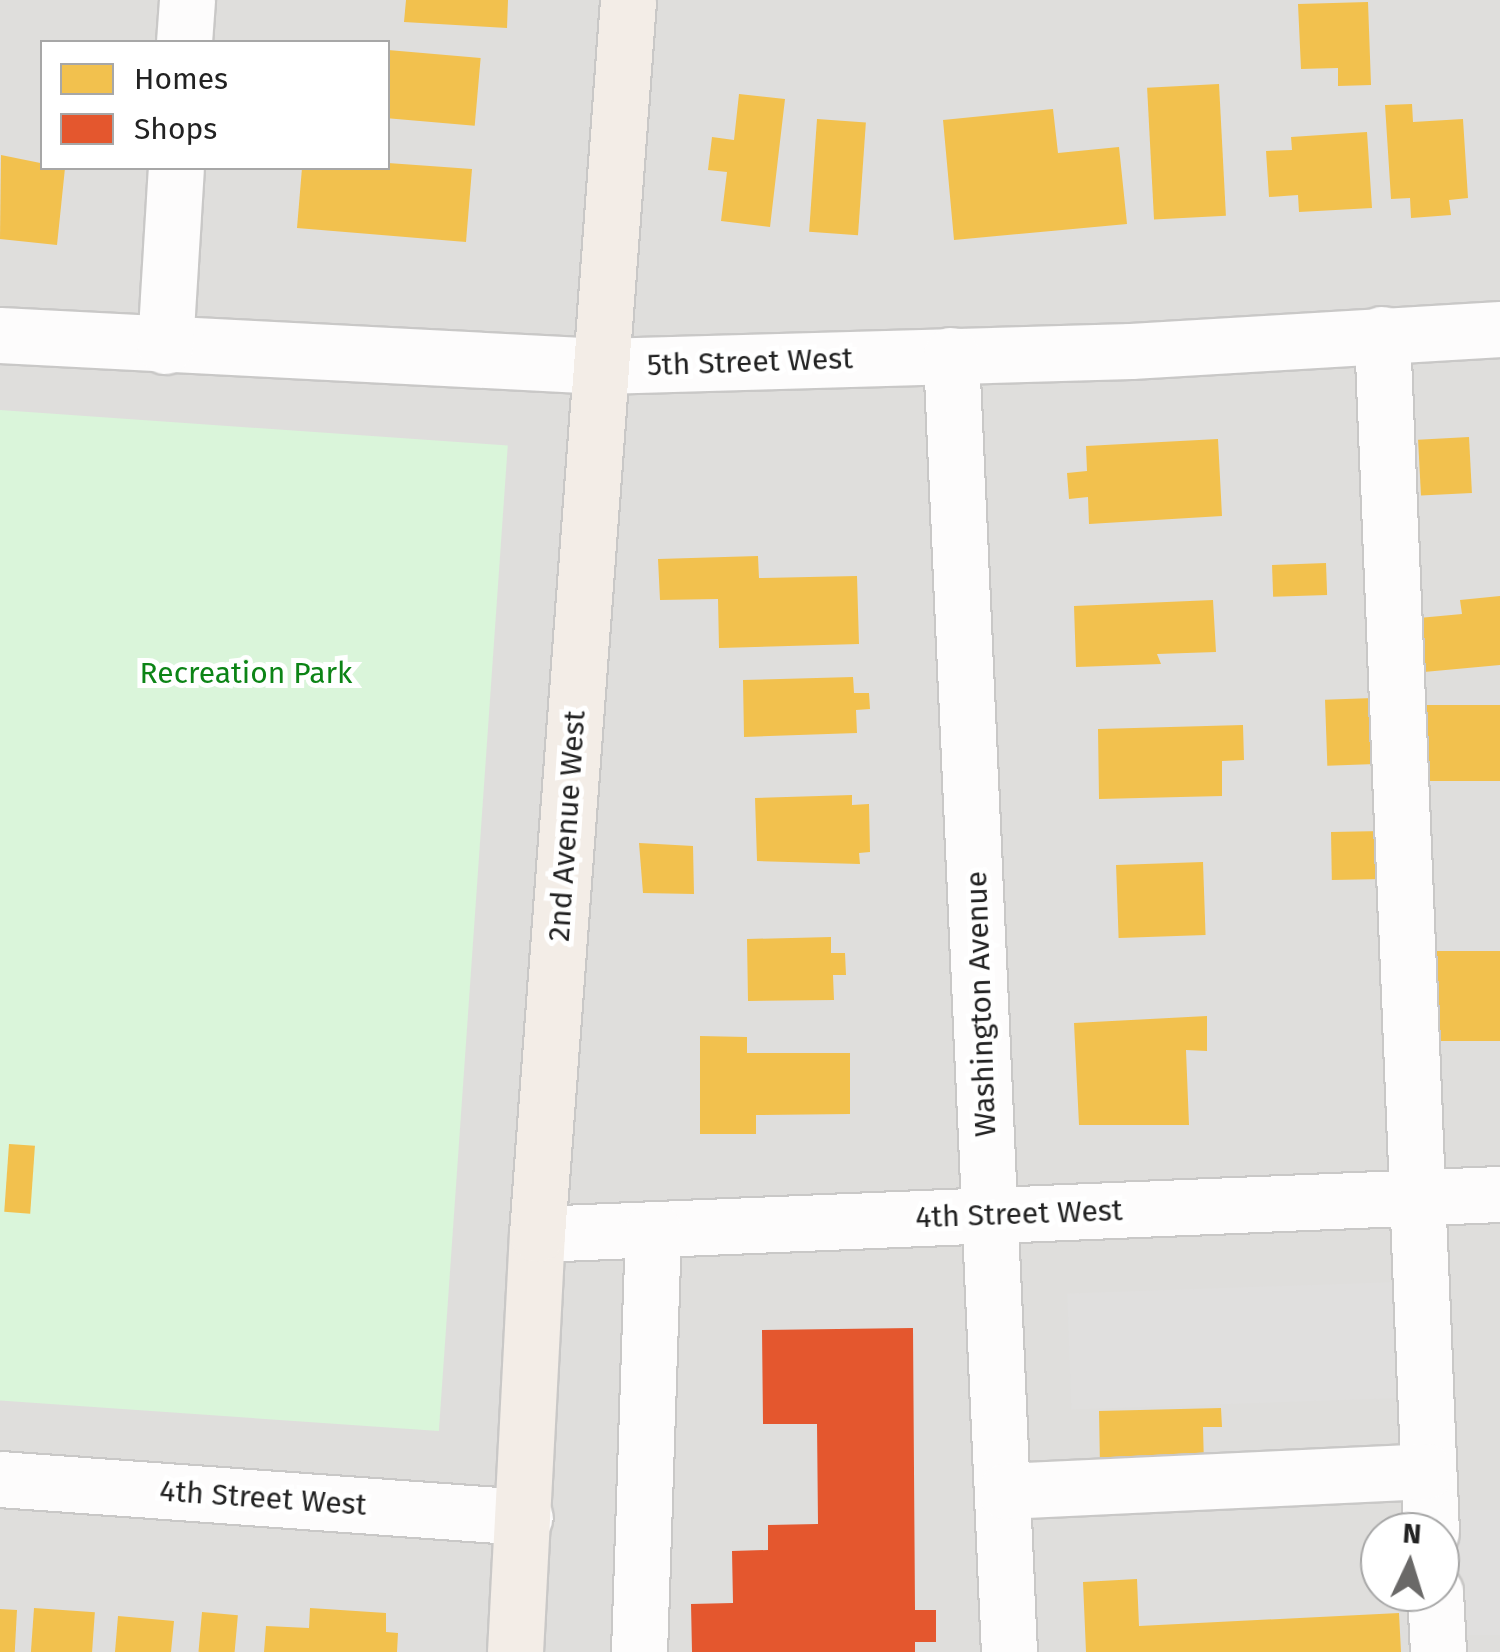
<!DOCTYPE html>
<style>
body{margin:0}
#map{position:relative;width:1500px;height:1652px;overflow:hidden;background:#f0eeeb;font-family:"Fira Sans",sans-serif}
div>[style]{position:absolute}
.residential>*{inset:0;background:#dfdedc}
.park>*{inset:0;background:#daf5da;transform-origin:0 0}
.parking>*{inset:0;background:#e0dfde;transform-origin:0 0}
.homes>*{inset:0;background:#f2c14e;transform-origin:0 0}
.shops>*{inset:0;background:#e4572e}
.roads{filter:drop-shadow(2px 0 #c9c8c7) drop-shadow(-2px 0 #c9c8c7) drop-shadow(0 2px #c9c8c7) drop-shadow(0 -2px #c9c8c7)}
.minor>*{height:55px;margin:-27.5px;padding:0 27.5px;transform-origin:27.5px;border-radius:27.5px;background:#fdfcfc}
.major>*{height:55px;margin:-27.5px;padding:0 27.5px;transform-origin:27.5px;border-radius:27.5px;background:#f3ede7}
span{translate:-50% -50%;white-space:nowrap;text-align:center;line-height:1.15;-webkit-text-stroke:10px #fff;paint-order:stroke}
.street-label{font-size:30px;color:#222}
.park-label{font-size:30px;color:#0c8416}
.legend{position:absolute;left:40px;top:40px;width:350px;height:130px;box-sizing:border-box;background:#fff;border:2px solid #a7a7a7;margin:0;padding:12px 18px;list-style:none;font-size:30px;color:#222}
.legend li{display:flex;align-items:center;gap:20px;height:50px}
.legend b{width:50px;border:2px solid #a7a7a7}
.north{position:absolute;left:1360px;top:1512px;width:100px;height:100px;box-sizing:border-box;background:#fff;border:2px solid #a7a7a7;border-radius:50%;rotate:4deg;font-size:28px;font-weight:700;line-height:40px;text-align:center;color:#222}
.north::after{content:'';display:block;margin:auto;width:35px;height:45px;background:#6a6968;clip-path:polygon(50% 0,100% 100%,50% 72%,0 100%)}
</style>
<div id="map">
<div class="residential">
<i style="clip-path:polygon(evenodd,0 0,1500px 0,1500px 1652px,0 1652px,0 0,42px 42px,388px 42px,388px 168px,42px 168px,42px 42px,0 0,1380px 1532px,1440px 1532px,1440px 1592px,1380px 1592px,1380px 1532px)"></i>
</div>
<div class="park">
<i style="left:0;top:410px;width:509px;height:988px;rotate:4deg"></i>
</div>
<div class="parking">
<i style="left:1397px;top:1282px;width:116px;height:330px;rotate:88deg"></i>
<i style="left:1500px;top:1510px;width:125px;height:41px;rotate:90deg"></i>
</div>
<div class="homes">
<i style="clip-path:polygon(406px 0,508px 0,507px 28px,404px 22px)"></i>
<i style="clip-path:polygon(1368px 2px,1371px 85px,1338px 86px,1338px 68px,1301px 69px,1298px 4px)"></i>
<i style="left:388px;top:50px;width:93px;height:68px;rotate:5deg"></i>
<i style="left:1219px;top:84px;width:132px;height:72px;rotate:87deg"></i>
<i style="clip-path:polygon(739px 94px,785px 99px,770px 227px,721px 221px,727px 172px,708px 170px,712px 137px,734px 140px)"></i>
<i style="clip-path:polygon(1412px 104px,1413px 122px,1463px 119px,1468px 198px,1449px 200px,1451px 215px,1411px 218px,1410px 198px,1391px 199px,1385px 105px)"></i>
<i style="clip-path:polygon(1053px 109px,1058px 153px,1119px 147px,1127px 224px,954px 240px,943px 120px)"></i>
<i style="left:817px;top:119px;width:49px;height:113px;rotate:4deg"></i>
<i style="clip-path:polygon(1367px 132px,1372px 208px,1299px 212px,1298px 195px,1269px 197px,1266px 151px,1292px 150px,1291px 137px)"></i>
<i style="clip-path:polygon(1px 155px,65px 168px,57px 245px,0 239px)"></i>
<i style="clip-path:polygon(388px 163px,472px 169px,466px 242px,297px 228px,302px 168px)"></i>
<i style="left:1469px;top:437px;width:56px;height:51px;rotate:87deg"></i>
<i style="clip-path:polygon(1218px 439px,1222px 516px,1089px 524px,1088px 497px,1069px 499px,1067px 473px,1087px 471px,1086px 446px)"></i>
<i style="clip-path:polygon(758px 556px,759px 578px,857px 576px,859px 644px,719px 648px,718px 599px,660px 600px,658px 559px)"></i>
<i style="left:1326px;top:563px;width:32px;height:54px;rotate:88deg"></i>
<i style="clip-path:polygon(1500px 596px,1500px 665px,1413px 673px,1408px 619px,1462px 614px,1460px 600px)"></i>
<i style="clip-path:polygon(1213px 600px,1216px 652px,1157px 654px,1161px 664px,1076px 667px,1074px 606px)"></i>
<i style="clip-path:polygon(853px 677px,854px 693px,869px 693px,870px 709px,856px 710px,857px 733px,744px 737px,743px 680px)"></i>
<i style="left:1373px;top:698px;width:66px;height:48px;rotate:88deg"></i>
<i style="left:1500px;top:705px;width:76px;height:79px;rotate:90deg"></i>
<i style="clip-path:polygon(1243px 725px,1244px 760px,1222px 761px,1222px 796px,1099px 799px,1098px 729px)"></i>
<i style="clip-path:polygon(852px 795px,852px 805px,869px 804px,870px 852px,859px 853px,860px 864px,757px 861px,755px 798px)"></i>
<i style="left:1383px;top:831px;width:48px;height:52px;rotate:89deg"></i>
<i style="clip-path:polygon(639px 843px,693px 846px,694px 894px,643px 893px)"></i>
<i style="left:1203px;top:862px;width:73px;height:87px;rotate:88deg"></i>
<i style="clip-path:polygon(831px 937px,831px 953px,845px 953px,846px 975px,833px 975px,834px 1000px,748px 1001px,747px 939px)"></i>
<i style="left:1500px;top:951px;width:90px;height:66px;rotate:90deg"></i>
<i style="clip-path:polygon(1207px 1016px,1207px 1051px,1186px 1050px,1189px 1125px,1079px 1125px,1074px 1023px)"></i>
<i style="clip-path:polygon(700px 1036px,747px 1037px,747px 1053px,850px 1053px,850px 1114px,756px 1115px,756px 1134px,700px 1134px)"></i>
<i style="left:9px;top:1144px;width:26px;height:68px;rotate:4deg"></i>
<i style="clip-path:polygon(1221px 1408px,1222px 1427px,1203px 1427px,1204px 1465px,1100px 1467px,1099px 1411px)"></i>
<i style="clip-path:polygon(1137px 1579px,1139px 1626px,1399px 1613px,1401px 1652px,1086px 1652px,1083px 1582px)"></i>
<i style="left:34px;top:1608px;width:61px;height:44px;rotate:4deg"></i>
<i style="clip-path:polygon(310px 1608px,386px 1613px,386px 1632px,398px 1633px,397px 1652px,264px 1652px,266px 1626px,309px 1628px)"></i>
<i style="left:0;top:1609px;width:17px;height:43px;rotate:3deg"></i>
<i style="left:202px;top:1612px;width:36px;height:40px;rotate:5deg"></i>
<i style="clip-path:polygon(118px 1616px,174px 1621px,171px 1652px,115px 1652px)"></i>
</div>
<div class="shops">
<i style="clip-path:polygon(913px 1328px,915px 1610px,936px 1610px,936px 1642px,915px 1642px,915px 1652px,692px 1652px,691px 1604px,733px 1603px,732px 1551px,768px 1550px,768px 1525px,818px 1524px,817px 1424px,763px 1424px,762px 1330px)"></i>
</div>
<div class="roads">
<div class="minor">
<i style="left:184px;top:42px;width:42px;rotate:-85.9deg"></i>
<i style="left:1382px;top:334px;width:1199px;rotate:87.66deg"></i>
<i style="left:0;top:335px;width:602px;rotate:2.95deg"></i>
<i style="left:601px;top:366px;width:530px;rotate:-1.62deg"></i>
<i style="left:1131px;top:351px;width:370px;rotate:-3.4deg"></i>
<i style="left:165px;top:346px;width:178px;rotate:-86.5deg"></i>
<i style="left:951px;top:355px;width:1298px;rotate:87.44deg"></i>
<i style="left:537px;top:1234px;width:964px;rotate:-2.38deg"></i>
<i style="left:0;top:1479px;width:526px;rotate:4.14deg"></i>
<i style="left:1005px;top:1491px;width:421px;rotate:-2.7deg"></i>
<i style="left:1435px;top:1592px;width:60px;rotate:87.1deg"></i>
<i style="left:639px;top:1652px;width:423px;rotate:-88.1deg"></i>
</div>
<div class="major">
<i style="left:515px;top:1652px;width:419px;rotate:-87deg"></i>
<i style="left:537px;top:1234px;width:1237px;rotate:-85.78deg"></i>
</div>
</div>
<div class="street-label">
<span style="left:750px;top:362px;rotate:-2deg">5th Street West</span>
<span style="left:567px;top:826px;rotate:-86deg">2nd Avenue West</span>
<span style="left:981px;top:1004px;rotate:-92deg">Washington Avenue</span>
<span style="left:1019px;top:1214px;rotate:-2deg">4th Street West</span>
<span style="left:263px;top:1498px;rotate:4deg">4th Street West</span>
</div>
<div class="park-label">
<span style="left:246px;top:673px">Recreation Park</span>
</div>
<ul class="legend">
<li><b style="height:28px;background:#f2c14e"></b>Homes</li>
<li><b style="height:28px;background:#e4572e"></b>Shops</li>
</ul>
<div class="north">N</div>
</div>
